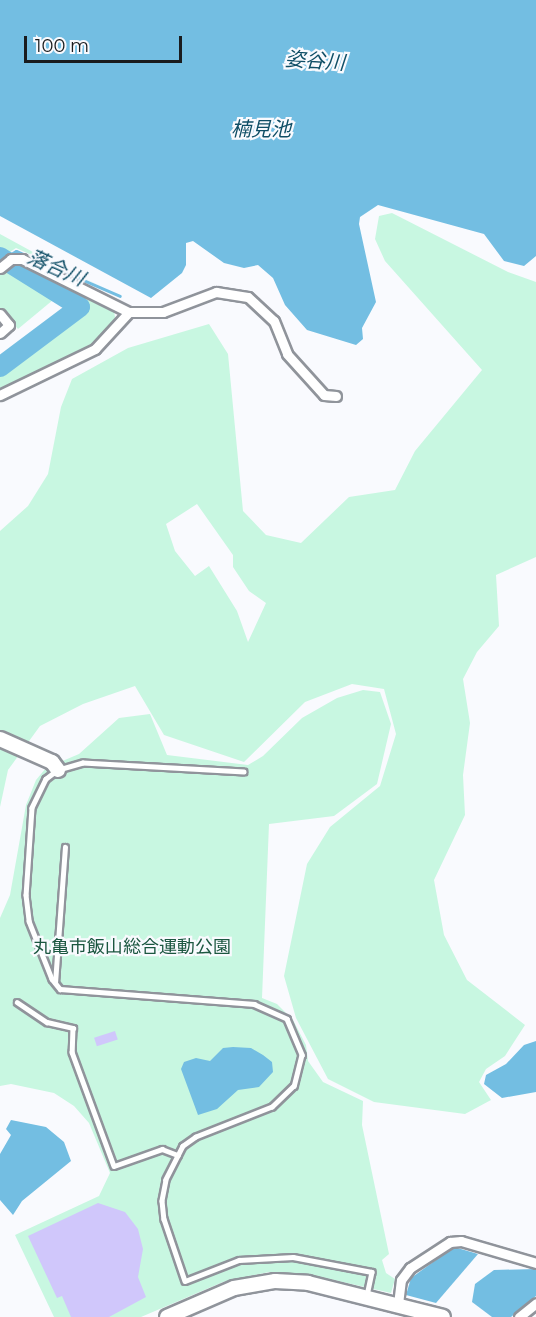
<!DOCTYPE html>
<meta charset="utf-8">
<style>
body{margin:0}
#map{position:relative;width:536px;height:1317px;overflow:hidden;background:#f9fafe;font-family:Montserrat,"Noto Sans JP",sans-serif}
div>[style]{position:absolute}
.green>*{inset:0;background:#c8f7e1}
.water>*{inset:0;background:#73bee2}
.stream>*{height:3px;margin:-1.5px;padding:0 1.5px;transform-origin:1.5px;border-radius:1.5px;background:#73bee2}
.river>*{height:20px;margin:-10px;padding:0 10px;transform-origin:10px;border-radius:10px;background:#73bee2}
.building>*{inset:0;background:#d0c7fb;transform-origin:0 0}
.roads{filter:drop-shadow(2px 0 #90949b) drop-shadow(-2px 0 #90949b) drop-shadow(0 2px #90949b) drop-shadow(0 -2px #90949b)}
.lane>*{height:4.5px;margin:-2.25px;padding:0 2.25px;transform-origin:2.25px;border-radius:2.25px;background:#fff}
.street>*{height:9px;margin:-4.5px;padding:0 4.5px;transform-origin:4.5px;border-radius:4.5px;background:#fff}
.secondary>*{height:14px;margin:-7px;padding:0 7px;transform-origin:7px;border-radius:7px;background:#fff}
span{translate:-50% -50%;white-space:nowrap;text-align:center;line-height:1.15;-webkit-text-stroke:4.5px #f9fafe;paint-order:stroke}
.park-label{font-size:18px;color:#1b5740}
.water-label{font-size:20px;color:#0f4e66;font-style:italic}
.scale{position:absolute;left:24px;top:36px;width:158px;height:27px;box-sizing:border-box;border:3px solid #1a1c1e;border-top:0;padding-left:8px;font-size:18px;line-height:21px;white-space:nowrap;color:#1a1c1e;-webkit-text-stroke:4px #f9fafe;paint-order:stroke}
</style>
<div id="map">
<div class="green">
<i style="clip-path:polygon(evenodd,392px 213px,508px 272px,536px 282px,536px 557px,496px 575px,499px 626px,477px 652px,463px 679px,470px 723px,463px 775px,465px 815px,434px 880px,444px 935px,467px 980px,525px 1025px,505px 1056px,486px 1069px,479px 1082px,491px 1100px,465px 1114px,374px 1102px,328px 1079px,296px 1018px,284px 976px,307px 864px,330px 827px,380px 786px,396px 734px,384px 689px,352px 684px,305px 702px,244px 762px,164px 735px,135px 686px,83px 704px,40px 726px,8px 770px,0 807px,0 531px,28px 506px,48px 474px,61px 407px,72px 379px,128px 348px,209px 324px,228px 354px,243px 511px,266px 535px,301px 543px,349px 497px,395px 490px,415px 451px,482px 370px,385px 261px,375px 239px,379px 216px,392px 213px,197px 504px,233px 555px,233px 567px,249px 591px,266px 603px,248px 642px,237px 611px,209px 566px,195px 576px,175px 551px,166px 524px,197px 504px)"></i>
<i style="clip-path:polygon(0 234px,64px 269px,105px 288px,16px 248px,4px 256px,0 254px)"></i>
<i style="clip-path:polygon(18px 265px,32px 268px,114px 311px,115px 317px,111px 329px,101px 340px,74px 358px,0 390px,0 371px,84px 307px)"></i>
<i style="clip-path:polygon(9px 266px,59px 295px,18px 329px,0 308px,0 274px)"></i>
<i style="clip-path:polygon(363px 690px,380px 692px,391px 724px,377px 784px,334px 816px,269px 824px,262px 998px,277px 1004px,293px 1020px,306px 1045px,308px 1061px,323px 1082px,363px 1101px,362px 1125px,389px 1254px,382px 1260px,386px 1273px,395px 1279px,391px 1293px,316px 1276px,269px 1272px,223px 1282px,141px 1317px,54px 1317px,15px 1235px,99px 1196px,110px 1173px,89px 1123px,74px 1106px,54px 1093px,11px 1084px,0 1086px,0 918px,10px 895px,26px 805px,36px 780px,46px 768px,79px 754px,119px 718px,150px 714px,167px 755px,248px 765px,263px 756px,302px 718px,337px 698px)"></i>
</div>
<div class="water">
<i style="clip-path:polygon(0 0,536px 0,536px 256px,524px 266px,504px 261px,484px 234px,378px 205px,360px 217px,359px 224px,376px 302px,362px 328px,363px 339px,356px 345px,307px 330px,285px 305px,273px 278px,258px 265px,244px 268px,224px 263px,193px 241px,186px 243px,186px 265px,182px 273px,151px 298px,0 216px)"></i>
<i style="clip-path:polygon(536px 1041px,536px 1092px,502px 1098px,484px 1084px,486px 1075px,506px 1064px,524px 1045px)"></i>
<i style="clip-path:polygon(233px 1047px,251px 1048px,263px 1055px,272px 1062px,273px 1072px,259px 1087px,238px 1090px,217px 1109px,198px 1115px,181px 1069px,184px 1062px,196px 1058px,210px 1061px,223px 1048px)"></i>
<i style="clip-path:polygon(11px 1120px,46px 1127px,64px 1142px,71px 1161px,22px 1201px,13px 1215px,0 1200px,0 1154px,11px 1135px,6px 1129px)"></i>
<i style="clip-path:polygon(454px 1247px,478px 1254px,436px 1303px,406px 1295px,411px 1278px)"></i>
<i style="clip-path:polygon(536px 1269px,536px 1296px,511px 1317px,492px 1317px,472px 1302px,475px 1284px,494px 1270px)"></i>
</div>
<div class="stream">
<i style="left:3px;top:259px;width:15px;rotate:-32deg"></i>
<i style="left:16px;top:251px;width:113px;rotate:23.4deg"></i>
</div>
<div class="river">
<i style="left:0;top:257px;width:94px;rotate:32deg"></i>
<i style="left:80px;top:307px;width:100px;rotate:143.1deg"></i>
</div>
<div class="building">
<i style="left:115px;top:1031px;width:9px;height:22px;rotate:72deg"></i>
<i style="clip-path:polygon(98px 1203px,125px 1212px,138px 1229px,143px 1249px,138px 1277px,146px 1297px,109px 1317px,71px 1317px,62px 1296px,57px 1298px,28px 1236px)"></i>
</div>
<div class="roads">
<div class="lane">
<i style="left:244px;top:772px;width:161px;rotate:-176.8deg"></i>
<i style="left:83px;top:763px;width:26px;rotate:164deg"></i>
<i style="left:58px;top:770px;width:15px;rotate:143deg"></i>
<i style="left:46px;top:779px;width:32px;rotate:116deg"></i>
<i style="left:32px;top:808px;width:87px;rotate:93.9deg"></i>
<i style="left:26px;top:895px;width:26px;rotate:83deg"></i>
<i style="left:29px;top:921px;width:62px;rotate:68.4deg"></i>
<i style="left:52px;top:979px;width:13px;rotate:51deg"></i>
<i style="left:60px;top:989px;width:195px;rotate:4.4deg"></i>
<i style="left:254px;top:1004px;width:36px;rotate:24deg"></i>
<i style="left:287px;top:1019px;width:39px;rotate:67deg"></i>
<i style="left:302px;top:1055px;width:32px;rotate:104deg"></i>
<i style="left:294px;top:1086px;width:30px;rotate:136deg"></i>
<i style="left:272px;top:1107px;width:82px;rotate:158.5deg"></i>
<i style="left:196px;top:1137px;width:16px;rotate:145deg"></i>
<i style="left:183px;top:1146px;width:38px;rotate:117deg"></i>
<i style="left:166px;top:1180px;width:21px;rotate:101deg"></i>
<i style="left:162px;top:1201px;width:18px;rotate:84deg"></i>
<i style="left:164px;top:1219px;width:65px;rotate:71.3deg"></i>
<i style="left:185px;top:1281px;width:58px;rotate:-21.3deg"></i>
<i style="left:239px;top:1260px;width:54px;rotate:-3.2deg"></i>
<i style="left:293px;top:1257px;width:80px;rotate:10.8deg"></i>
<i style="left:372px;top:1272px;width:25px;rotate:102deg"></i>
<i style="left:55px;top:983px;width:136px;rotate:-85.8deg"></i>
<i style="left:17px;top:1002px;width:36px;rotate:34deg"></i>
<i style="left:47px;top:1022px;width:27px;rotate:13deg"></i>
<i style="left:73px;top:1028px;width:24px;rotate:92deg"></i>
<i style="left:72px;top:1052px;width:121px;rotate:69.8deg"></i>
<i style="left:114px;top:1166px;width:51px;rotate:-19.5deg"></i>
<i style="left:162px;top:1149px;width:17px;rotate:21deg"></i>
</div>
<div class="street">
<i style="left:0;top:268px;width:14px;rotate:-39deg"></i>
<i style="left:11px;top:259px;width:11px"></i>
<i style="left:22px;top:259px;width:119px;rotate:26.4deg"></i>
<i style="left:129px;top:312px;width:50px;rotate:132.6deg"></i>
<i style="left:95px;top:349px;width:106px;rotate:154.2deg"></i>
<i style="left:129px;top:312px;width:34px"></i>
<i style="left:163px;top:312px;width:57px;rotate:-20.7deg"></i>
<i style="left:216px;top:292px;width:32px;rotate:9deg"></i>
<i style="left:248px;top:297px;width:35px;rotate:43deg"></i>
<i style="left:274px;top:321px;width:35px;rotate:68deg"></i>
<i style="left:287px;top:354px;width:55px;rotate:47.9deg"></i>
<i style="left:324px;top:395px;width:12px;rotate:5deg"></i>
<i style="left:0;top:314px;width:14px;rotate:51deg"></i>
<i style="left:9px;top:325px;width:12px;rotate:138deg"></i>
<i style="left:398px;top:1304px;width:24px;rotate:-83deg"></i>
<i style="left:401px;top:1280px;width:15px;rotate:-53deg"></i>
<i style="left:410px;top:1268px;width:48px;rotate:-33deg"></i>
<i style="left:450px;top:1242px;width:11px;rotate:-5deg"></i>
<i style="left:461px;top:1241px;width:78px;rotate:16.3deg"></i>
<i style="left:519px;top:1317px;width:22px;rotate:-39deg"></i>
</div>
<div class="secondary">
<i style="left:0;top:739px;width:57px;rotate:23.9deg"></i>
<i style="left:52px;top:762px;width:10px;rotate:53deg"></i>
<i style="left:167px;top:1317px;width:73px;rotate:-23.4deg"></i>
<i style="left:234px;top:1288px;width:42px;rotate:-9.7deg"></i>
<i style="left:275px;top:1281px;width:33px;rotate:3deg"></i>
<i style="left:308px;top:1283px;width:139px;rotate:14.1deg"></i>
</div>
</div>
<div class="park-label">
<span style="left:132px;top:947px">丸亀市飯山総合運動公園</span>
</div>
<div class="water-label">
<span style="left:315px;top:61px;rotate:4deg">姿谷川</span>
<span style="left:261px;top:129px">楠見池</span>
<span style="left:56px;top:268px;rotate:24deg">落合川</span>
</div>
<div class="scale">100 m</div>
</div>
